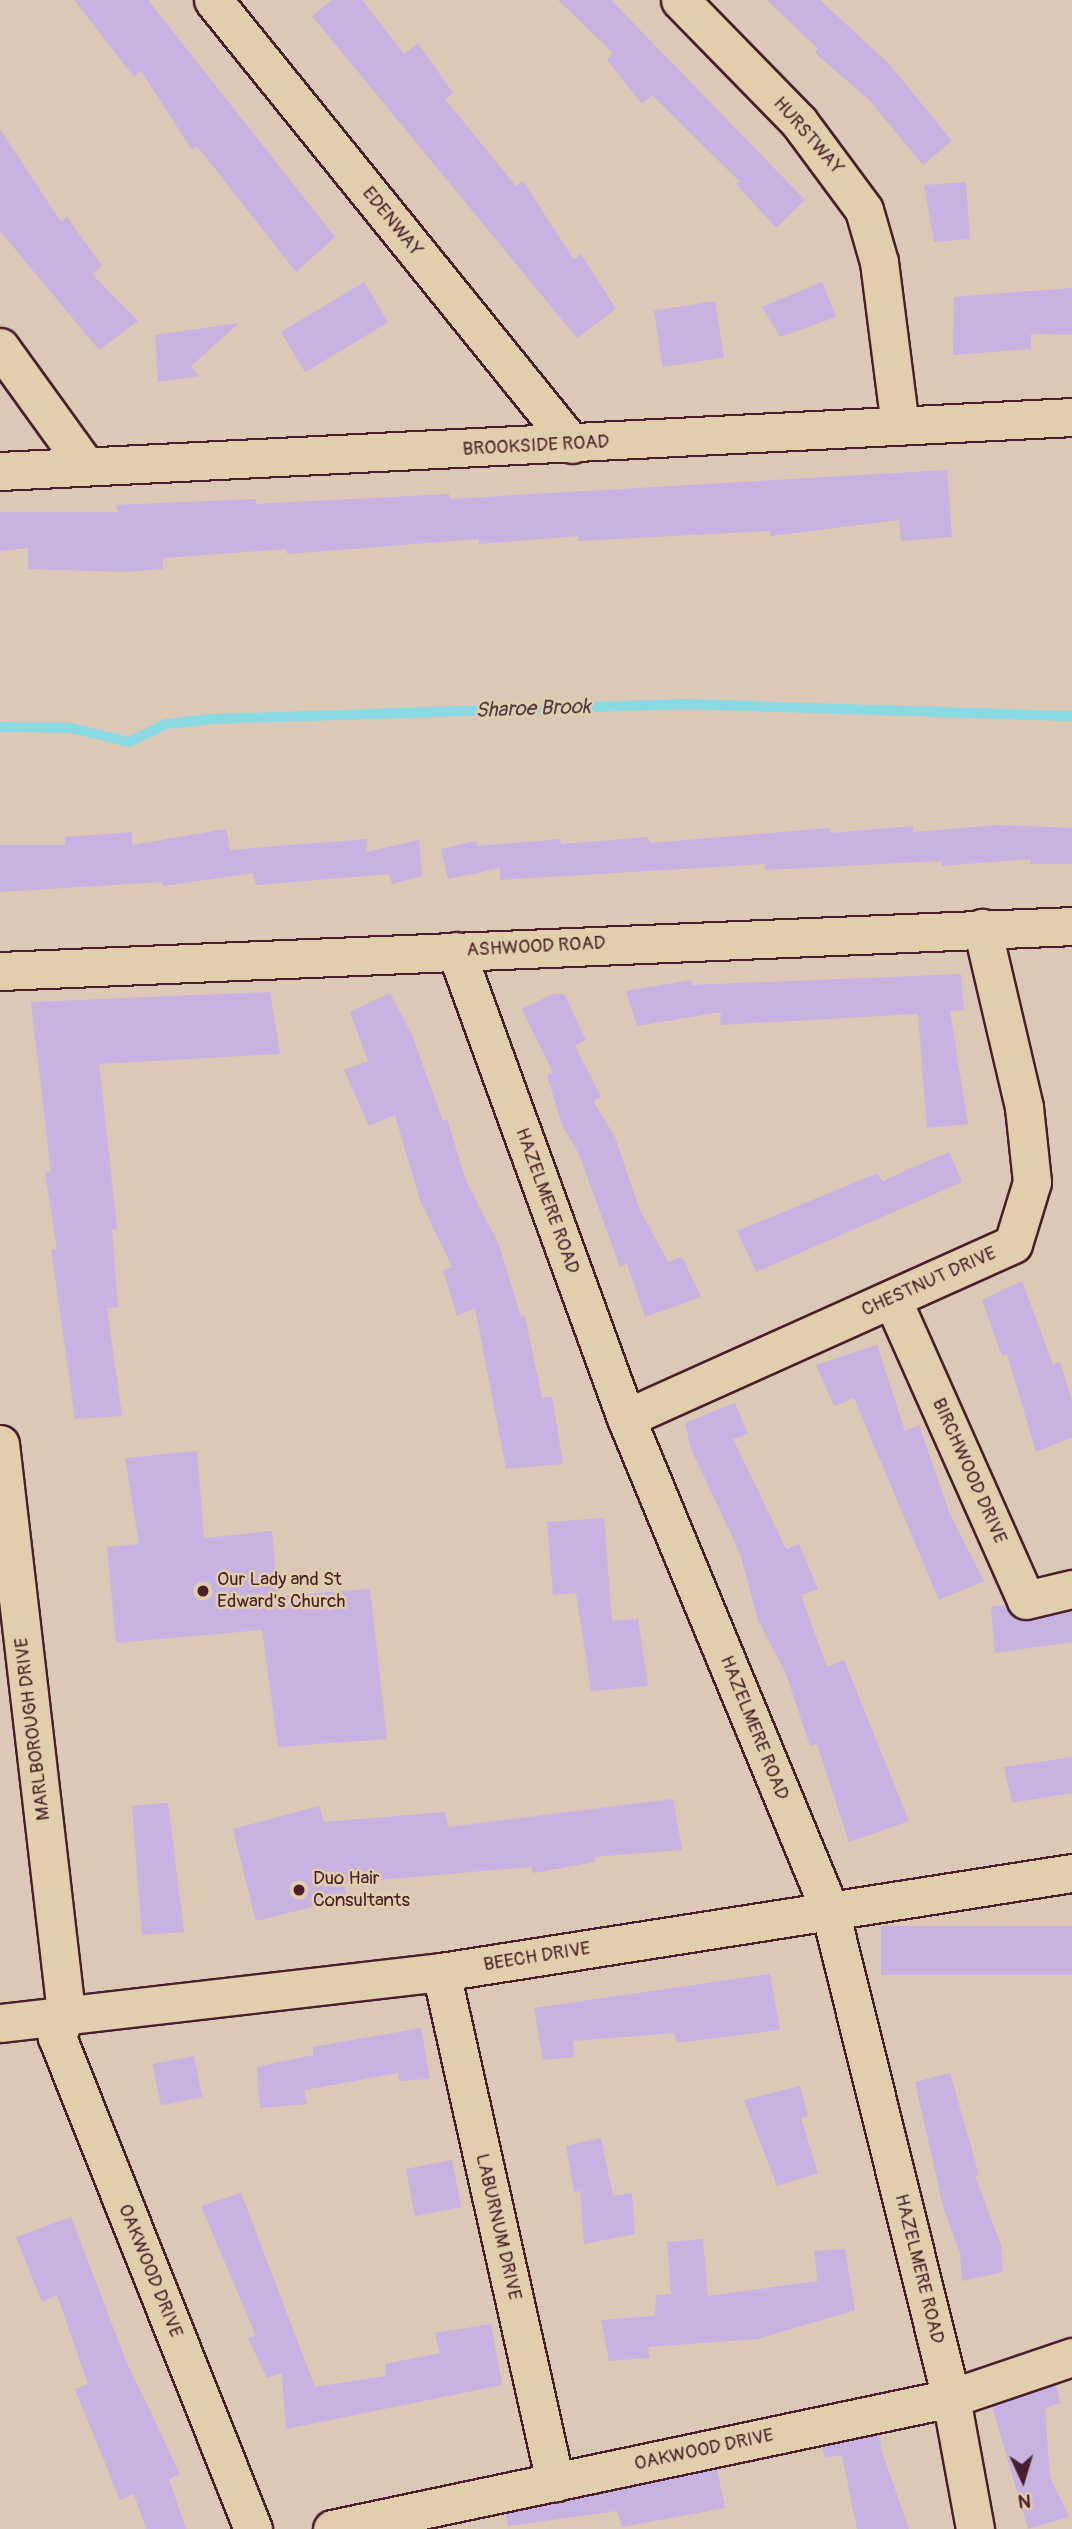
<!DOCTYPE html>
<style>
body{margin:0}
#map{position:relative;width:1072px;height:2529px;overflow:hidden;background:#dbc8b7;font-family:Pangolin,sans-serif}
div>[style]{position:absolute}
.stream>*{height:10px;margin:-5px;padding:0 5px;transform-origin:5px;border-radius:5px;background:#89dae3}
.building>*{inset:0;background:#c7b2e1;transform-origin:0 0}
.roads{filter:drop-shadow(2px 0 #4a1f2b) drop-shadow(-2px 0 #4a1f2b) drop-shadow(0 2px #4a1f2b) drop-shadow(0 -2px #4a1f2b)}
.minor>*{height:37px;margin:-18.5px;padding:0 18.5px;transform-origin:18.5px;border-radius:18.5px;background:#e0ceac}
.dots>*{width:19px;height:19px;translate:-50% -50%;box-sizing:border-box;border:4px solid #e0ceac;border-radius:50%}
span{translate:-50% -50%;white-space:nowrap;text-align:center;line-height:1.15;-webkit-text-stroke:5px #e0ceac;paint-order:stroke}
.street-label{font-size:19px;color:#4a1f2b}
.poi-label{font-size:19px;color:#4a1f2b}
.left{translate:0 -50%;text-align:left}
.water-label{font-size:21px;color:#533b47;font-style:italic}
.north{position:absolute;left:988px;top:2445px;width:70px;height:70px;-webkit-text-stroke:5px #e0ceac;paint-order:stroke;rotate:176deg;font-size:19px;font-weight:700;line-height:28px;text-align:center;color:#4a1f2b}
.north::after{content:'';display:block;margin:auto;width:24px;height:32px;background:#4a1f2b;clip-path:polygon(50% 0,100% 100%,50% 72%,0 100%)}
</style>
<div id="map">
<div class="stream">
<i style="left:0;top:727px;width:71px;rotate:0.8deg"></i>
<i style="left:71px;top:728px;width:60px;rotate:13.6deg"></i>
<i style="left:129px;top:742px;width:41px;rotate:-25.9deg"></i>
<i style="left:166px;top:724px;width:45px;rotate:-6.3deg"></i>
<i style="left:211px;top:719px;width:474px;rotate:-1.8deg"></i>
<i style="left:685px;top:704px;width:387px;rotate:1.8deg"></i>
</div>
<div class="building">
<i style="clip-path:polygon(74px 0,148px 0,335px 237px,296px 272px,197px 146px,192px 150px,141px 71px,134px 77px)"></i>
<i style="clip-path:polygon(332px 0,362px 0,404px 54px,418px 43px,453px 93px,445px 99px,516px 186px,523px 181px,574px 260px,581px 254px,616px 309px,577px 338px,312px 16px)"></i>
<i style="clip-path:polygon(558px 0,611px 0,805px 200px,776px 228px,736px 184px,740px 182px,652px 95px,642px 104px,607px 60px,613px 53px)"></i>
<i style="clip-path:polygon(767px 0,820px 0,890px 65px,952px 141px,923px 165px,869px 100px,815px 53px,818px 49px)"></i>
<i style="clip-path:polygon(0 129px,61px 222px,67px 217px,102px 266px,92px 274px,138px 321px,99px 350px,0 231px)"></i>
<i style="clip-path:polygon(966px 182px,970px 239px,934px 242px,924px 185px)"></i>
<i style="left:364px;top:282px;width:47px;height:97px;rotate:59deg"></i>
<i style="clip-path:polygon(822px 282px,836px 317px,780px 337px,762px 307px)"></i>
<i style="clip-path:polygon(1072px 288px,1072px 335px,1031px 334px,1031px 349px,953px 355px,954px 297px)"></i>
<i style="left:715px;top:301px;width:57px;height:62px;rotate:81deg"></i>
<i style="clip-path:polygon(239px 323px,191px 366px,199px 376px,158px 382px,155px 335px)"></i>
<i style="clip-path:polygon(947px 470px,952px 537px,901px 541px,899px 520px,770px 536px,770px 531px,578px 541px,578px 536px,479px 544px,479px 539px,287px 554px,287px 549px,163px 558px,163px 569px,127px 572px,28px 569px,28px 548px,0 551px,0 512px,118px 512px,116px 505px,256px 499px,256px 504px,449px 494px,450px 499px)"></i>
<i style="clip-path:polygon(1001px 825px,1072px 828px,1072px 864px,1031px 864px,1030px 859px,942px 866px,941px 861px,765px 870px,765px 864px,500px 880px,500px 868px,448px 879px,441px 849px,476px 841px,478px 846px,560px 839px,561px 844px,648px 837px,650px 843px,830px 828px,830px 833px,913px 826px,913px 832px)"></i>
<i style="clip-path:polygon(226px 829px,230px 850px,367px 839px,366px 852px,419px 840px,422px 876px,392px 884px,389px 874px,256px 885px,253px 873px,163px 886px,162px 882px,0 892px,0 845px,65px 845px,65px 837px,132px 832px,132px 845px)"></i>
<i style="clip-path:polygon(961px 974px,964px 1010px,950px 1011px,968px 1124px,927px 1128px,918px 1014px,720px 1025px,721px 1012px,637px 1026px,626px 991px,691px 980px,692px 985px)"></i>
<i style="clip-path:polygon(270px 992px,280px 1054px,99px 1064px,117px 1229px,112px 1229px,118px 1307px,107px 1308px,122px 1416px,75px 1419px,51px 1250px,57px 1249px,45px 1172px,51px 1172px,31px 1002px)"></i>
<i style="clip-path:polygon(390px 993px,412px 1035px,443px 1121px,447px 1119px,466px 1181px,499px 1245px,521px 1317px,525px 1316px,542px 1398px,552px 1397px,563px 1464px,506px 1469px,475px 1308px,457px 1316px,443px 1270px,452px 1267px,420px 1200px,395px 1115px,369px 1126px,344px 1070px,368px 1061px,350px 1012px)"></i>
<i style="clip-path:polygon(553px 994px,564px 994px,586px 1040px,575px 1046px,601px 1097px,593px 1101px,615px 1137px,639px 1208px,668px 1262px,682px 1257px,701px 1297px,645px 1317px,627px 1263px,620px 1267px,579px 1154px,562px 1125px,547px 1075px,553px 1073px,522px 1009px)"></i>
<i style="clip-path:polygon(949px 1152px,962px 1182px,756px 1272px,737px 1231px,878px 1173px,882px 1181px)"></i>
<i style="clip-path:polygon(1022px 1281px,1053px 1365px,1060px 1362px,1072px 1401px,1072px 1437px,1036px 1452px,1007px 1354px,1002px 1356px,982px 1300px)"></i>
<i style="clip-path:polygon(877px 1345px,905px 1431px,919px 1425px,949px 1512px,984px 1581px,939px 1600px,854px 1398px,834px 1406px,816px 1365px)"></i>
<i style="clip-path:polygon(735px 1403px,748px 1434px,733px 1439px,786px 1549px,799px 1544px,818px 1589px,801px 1595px,827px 1667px,844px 1660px,909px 1821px,849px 1842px,817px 1744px,810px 1746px,786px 1674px,758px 1620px,740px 1553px,691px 1449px,685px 1423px)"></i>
<i style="clip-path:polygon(197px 1451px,204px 1538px,272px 1531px,278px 1596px,370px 1589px,387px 1739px,278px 1747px,262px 1630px,116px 1643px,107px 1547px,139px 1544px,125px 1458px)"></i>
<i style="clip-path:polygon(604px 1518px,612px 1621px,638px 1619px,648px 1686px,591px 1691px,576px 1593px,553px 1595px,547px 1522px)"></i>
<i style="clip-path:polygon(1005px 1605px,1022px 1621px,1072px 1611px,1072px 1642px,995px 1653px,991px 1607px)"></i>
<i style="clip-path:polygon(1072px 1757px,1072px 1793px,1012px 1803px,1004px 1767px)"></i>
<i style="clip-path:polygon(673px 1799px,682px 1850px,594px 1857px,595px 1862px,533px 1873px,532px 1867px,343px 1883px,348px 1898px,256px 1921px,233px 1829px,319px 1806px,324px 1822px,445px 1812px,448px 1827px)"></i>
<i style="clip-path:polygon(168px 1803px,184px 1932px,142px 1935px,132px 1806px)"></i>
<i style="left:1072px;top:1926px;width:49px;height:191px;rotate:90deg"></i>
<i style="clip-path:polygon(770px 1974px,780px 2030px,677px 2043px,674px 2033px,573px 2041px,574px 2057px,543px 2060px,534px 2008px)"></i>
<i style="clip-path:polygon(421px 2028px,430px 2079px,399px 2081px,398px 2073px,304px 2090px,307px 2104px,260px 2108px,257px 2067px,313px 2055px,313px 2047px)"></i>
<i style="left:194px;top:2056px;width:42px;height:42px;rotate:79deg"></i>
<i style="clip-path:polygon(950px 2073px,979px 2175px,975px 2176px,1001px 2245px,1003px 2272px,962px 2281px,960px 2253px,944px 2210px,915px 2082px)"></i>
<i style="clip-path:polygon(800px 2086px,808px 2116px,801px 2118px,818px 2173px,777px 2186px,744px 2100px)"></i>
<i style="clip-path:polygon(601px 2138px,613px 2196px,632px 2193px,635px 2234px,584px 2244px,580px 2191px,574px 2192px,566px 2146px)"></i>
<i style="left:452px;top:2160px;width:48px;height:47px;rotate:79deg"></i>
<i style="clip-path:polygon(241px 2193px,315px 2387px,386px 2376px,385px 2364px,440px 2353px,435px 2333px,491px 2324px,502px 2385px,286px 2429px,282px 2373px,267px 2378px,248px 2338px,256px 2336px,201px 2206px)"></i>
<i style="clip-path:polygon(71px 2217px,126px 2361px,180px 2474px,169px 2479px,186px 2529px,146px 2529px,134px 2494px,120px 2500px,75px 2389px,88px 2384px,57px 2295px,42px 2302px,16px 2237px)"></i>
<i style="clip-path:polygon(703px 2239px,708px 2296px,818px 2281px,814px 2251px,845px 2249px,855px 2310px,758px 2339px,648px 2347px,650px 2358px,609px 2361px,601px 2320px,655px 2316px,656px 2295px,671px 2294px,667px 2242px)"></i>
<i style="clip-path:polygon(1056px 2385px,1060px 2403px,1045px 2408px,1050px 2477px,1069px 2517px,1028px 2529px,992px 2406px)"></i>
<i style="clip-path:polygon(880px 2434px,881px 2449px,909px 2529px,857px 2529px,842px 2455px,825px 2458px,822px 2447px)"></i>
<i style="clip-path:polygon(717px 2469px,725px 2508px,622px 2527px,617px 2511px,508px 2526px,506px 2514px)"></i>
</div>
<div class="roads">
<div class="minor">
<i style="left:213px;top:0;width:571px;rotate:51.04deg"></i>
<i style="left:680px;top:0;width:170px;rotate:45.7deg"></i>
<i style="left:799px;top:122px;width:109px;rotate:53.5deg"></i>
<i style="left:864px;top:210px;width:54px;rotate:73.9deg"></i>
<i style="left:879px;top:262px;width:165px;rotate:82.7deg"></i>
<i style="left:0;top:347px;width:145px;rotate:54.2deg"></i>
<i style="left:0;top:471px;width:1073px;rotate:-2.88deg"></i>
<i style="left:456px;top:951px;width:497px;rotate:70deg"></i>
<i style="left:626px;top:1418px;width:534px;rotate:67.52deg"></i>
<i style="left:830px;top:1911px;width:502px;rotate:76.05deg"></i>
<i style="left:951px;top:2398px;width:133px;rotate:79.6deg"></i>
<i style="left:0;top:971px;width:1073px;rotate:-2.4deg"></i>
<i style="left:892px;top:1299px;width:329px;rotate:66deg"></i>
<i style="left:1026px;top:1600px;width:47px;rotate:-13.4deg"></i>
<i style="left:626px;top:1418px;width:424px;rotate:-24.2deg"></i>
<i style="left:1013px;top:1244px;width:65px;rotate:-73deg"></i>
<i style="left:1032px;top:1182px;width:75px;rotate:-96.1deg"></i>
<i style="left:1024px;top:1107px;width:184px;rotate:-103.2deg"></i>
<i style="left:0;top:1444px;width:573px;rotate:83.38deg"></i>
<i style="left:66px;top:2013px;width:26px;rotate:111deg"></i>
<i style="left:57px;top:2037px;width:530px;rotate:68.28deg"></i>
<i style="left:441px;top:1972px;width:523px;rotate:77.4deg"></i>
<i style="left:0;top:2023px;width:444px;rotate:-6.6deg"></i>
<i style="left:441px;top:1972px;width:639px;rotate:-8.92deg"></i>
<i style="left:332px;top:2529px;width:633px;rotate:-11.95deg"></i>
<i style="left:951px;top:2398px;width:128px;rotate:-18.7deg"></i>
</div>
</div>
<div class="dots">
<i style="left:203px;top:1591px;background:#4a1f2b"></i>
<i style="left:299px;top:1890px;background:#4a1f2b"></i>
</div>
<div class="street-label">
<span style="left:808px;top:136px;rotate:49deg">HURSTWAY</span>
<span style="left:392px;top:222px;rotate:51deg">EDENWAY</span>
<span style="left:536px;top:446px;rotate:-3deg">BROOKSIDE ROAD</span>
<span style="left:536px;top:947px;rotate:-3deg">ASHWOOD ROAD</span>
<span style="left:547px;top:1201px;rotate:70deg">HAZELMERE ROAD</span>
<span style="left:929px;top:1282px;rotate:-24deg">CHESTNUT DRIVE</span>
<span style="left:969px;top:1471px;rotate:66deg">BIRCHWOOD DRIVE</span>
<span style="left:754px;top:1728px;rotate:68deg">HAZELMERE ROAD</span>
<span style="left:33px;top:1729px;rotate:-97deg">MARLBOROUGH DRIVE</span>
<span style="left:537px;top:1957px;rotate:-9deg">BEECH DRIVE</span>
<span style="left:498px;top:2227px;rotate:77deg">LABURNUM DRIVE</span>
<span style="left:919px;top:2269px;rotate:76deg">HAZELMERE ROAD</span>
<span style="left:150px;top:2271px;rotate:68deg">OAKWOOD DRIVE</span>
<span style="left:704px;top:2450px;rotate:-12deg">OAKWOOD DRIVE</span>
</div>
<div class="poi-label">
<span class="left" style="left:217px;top:1591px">Our Lady and St<br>Edward's Church</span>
<span class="left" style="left:313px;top:1890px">Duo Hair<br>Consultants</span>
</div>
<div class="water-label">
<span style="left:533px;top:709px;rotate:-2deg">Sharoe Brook</span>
</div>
<div class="north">N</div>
</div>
